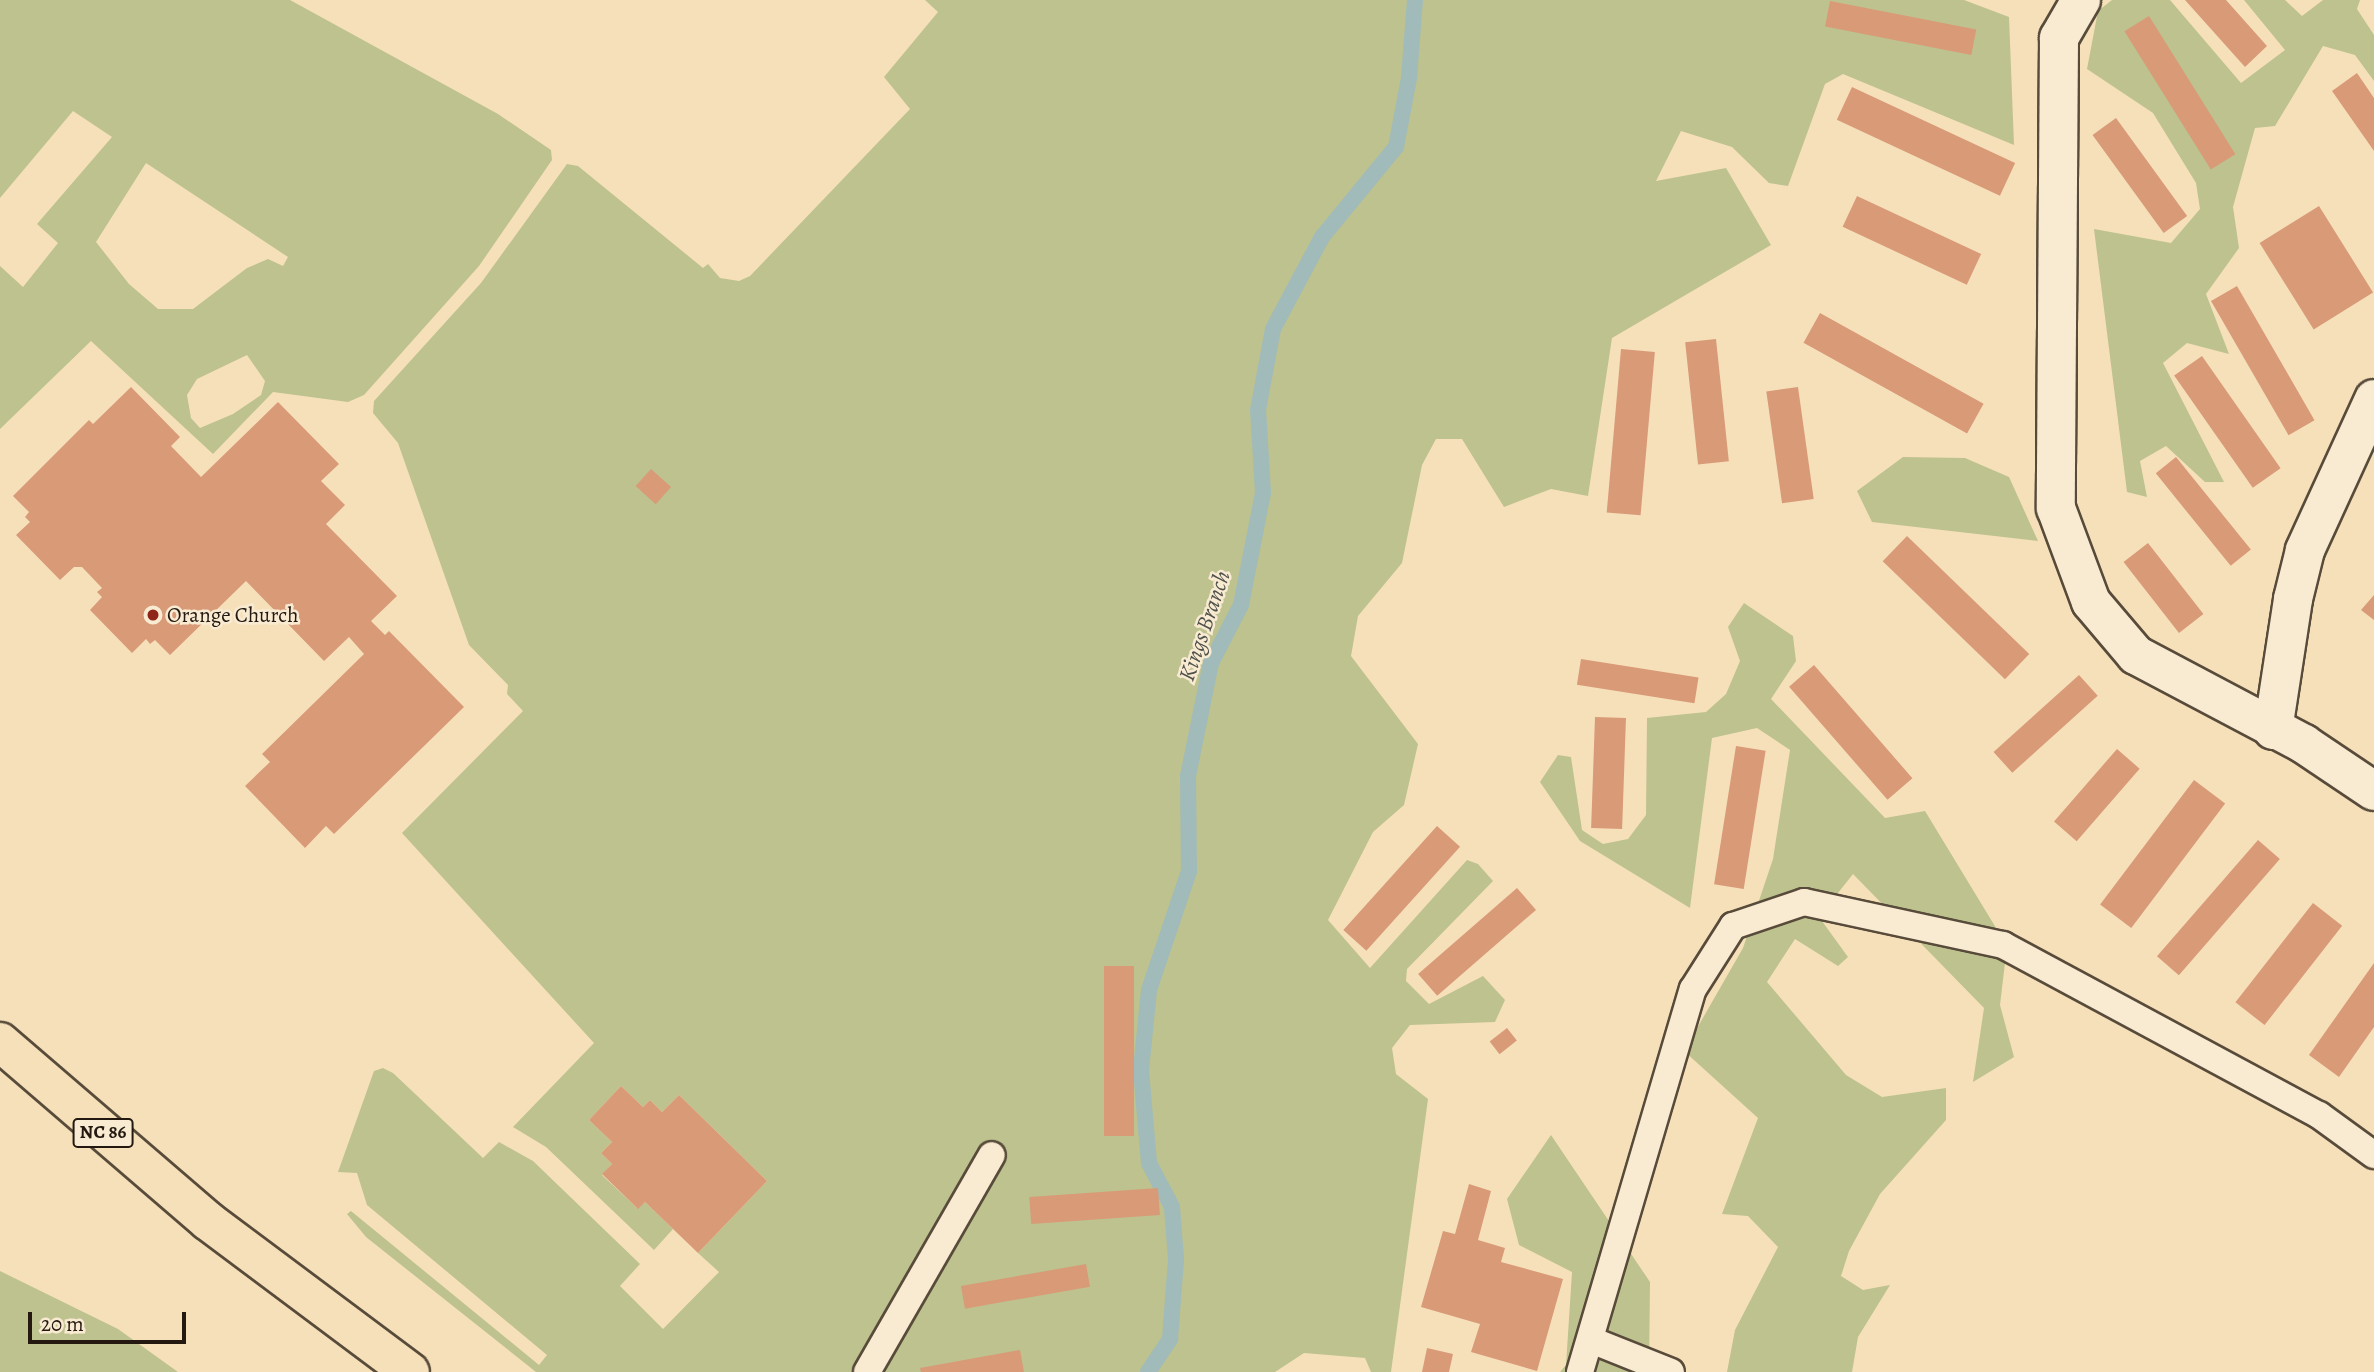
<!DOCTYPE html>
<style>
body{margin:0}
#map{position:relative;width:2374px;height:1372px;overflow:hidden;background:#f6e0ba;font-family:Alegreya,serif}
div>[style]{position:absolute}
.green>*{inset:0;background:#bdc28f}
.stream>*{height:16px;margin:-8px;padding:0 8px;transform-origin:8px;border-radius:8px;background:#a0bbb9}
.building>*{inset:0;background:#d99a78;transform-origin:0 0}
.roads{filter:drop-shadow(2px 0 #584b3a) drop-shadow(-2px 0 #584b3a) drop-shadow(0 2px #584b3a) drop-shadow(0 -2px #584b3a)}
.lane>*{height:26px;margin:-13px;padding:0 13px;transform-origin:13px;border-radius:13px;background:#f9ebd2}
.street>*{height:38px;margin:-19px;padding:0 19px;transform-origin:19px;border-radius:19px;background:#f9ebd2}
.primary>*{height:38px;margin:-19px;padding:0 19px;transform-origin:19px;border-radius:19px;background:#f6e0ba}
.dots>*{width:19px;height:19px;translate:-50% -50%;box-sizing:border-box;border:4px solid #f9ebd2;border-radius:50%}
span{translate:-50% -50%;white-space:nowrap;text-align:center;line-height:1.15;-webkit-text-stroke:5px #f9ebd2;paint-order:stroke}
.shield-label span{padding:2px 5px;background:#f9ebd2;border:2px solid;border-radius:5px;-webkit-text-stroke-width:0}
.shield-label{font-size:19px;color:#231910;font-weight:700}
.poi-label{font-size:21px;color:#231910}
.left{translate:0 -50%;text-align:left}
.water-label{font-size:23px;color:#4f524b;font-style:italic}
.scale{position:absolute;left:28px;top:1312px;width:158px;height:32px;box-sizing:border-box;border:4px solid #231910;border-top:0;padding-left:9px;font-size:21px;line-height:24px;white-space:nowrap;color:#231910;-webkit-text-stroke:5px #f9ebd2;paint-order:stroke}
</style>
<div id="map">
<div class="green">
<i style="clip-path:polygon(evenodd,0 0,290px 0,498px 114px,551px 150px,552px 160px,479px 266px,364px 395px,348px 402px,273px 392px,213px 454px,91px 341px,0 429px,0 266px,23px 287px,58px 243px,37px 224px,112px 137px,73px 111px,0 198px,0 0,146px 163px,288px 257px,283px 266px,268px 259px,247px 268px,193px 309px,158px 309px,129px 284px,96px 242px,146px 163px,0 0,247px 355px,265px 381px,261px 395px,233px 414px,200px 428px,191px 418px,187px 395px,197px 379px,247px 355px)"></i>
<i style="clip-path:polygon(925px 0,1964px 0,2009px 17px,2014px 145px,1843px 74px,1825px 84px,1788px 186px,1769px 183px,1732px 147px,1681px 131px,1656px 181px,1726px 168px,1771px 245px,1612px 338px,1588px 496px,1551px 489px,1504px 507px,1462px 439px,1436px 439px,1422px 465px,1402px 563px,1358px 616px,1351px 656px,1418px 744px,1404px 805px,1373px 832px,1328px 920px,1370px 968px,1467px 860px,1478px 864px,1493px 881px,1407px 969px,1406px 981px,1429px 1004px,1483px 976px,1505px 1000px,1495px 1022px,1410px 1025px,1392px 1048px,1396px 1074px,1428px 1099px,1391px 1372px,1371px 1372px,1365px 1358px,1304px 1353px,1275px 1372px,536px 1372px,366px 1237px,347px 1214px,351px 1211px,539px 1365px,547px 1355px,367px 1205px,357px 1173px,338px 1172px,374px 1071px,383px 1068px,393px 1073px,483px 1158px,499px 1142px,533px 1161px,640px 1264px,620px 1286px,663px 1329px,719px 1272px,698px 1253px,767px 1181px,679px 1095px,662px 1112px,650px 1100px,643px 1107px,621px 1086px,589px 1120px,612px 1142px,601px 1153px,612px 1164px,602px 1175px,637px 1208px,645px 1202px,673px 1229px,654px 1250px,546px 1147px,513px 1127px,594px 1043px,402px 833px,523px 711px,507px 694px,508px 685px,469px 645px,398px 443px,373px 413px,374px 401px,481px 283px,567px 164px,578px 166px,703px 268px,708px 264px,720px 278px,739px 281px,750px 276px,910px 109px,884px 77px,938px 12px)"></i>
<i style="clip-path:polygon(2112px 0,2170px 0,2241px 83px,2285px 50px,2244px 0,2285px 0,2302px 16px,2323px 0,2360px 0,2357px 9px,2374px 35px,2374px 81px,2355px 55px,2323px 46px,2275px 126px,2255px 128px,2233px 207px,2239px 248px,2206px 294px,2229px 354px,2187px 343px,2163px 363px,2224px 482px,2205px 482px,2166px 446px,2140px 461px,2147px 497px,2127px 492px,2094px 229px,2171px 243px,2200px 209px,2196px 183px,2153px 113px,2087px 69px,2098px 11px)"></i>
<i style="clip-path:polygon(1903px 457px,1965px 458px,2009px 477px,2038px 541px,1872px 522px,1857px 491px)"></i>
<i style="clip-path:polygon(1744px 603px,1793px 636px,1796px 661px,1771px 699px,1885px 818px,1925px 811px,2007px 946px,2000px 1005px,2014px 1057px,1973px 1082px,1984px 1008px,1853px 874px,1819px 917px,1848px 957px,1838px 966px,1795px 939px,1767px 982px,1846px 1075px,1882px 1097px,1946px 1088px,1946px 1120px,1880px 1194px,1849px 1251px,1841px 1276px,1863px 1290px,1890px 1285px,1858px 1337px,1852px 1372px,1727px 1372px,1735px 1330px,1778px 1247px,1748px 1216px,1722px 1214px,1758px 1118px,1684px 1051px,1743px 948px,1773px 859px,1790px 750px,1757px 728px,1712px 738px,1690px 908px,1580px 841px,1540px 782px,1558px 755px,1571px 757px,1582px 830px,1603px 844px,1628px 839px,1646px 815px,1647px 718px,1706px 712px,1726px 694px,1740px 661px,1728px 627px)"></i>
<i style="clip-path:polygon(1551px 1135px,1650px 1282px,1649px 1372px,1560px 1372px,1566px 1365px,1572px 1272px,1519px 1245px,1507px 1199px)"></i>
<i style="clip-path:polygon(0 1271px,118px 1329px,178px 1372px,0 1372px)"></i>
</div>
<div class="stream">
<i style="left:1148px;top:1372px;width:40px;rotate:-56deg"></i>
<i style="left:1170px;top:1339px;width:80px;rotate:-85.7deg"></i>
<i style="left:1176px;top:1259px;width:52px;rotate:-94.4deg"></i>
<i style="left:1172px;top:1207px;width:50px;rotate:-117.6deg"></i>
<i style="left:1149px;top:1163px;width:93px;rotate:-94.9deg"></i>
<i style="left:1141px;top:1070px;width:80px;rotate:-84.3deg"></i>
<i style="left:1149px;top:990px;width:126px;rotate:-71.4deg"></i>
<i style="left:1189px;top:871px;width:95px;rotate:-90.6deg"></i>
<i style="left:1188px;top:776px;width:115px;rotate:-78.5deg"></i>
<i style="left:1211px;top:663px;width:65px;rotate:-62.7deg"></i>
<i style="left:1241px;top:605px;width:114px;rotate:-78.9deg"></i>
<i style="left:1263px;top:493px;width:83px;rotate:-93.4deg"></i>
<i style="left:1258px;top:410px;width:82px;rotate:-79.5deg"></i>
<i style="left:1273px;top:329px;width:104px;rotate:-62deg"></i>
<i style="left:1322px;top:237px;width:117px;rotate:-50.6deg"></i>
<i style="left:1396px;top:147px;width:70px;rotate:-79.3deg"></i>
<i style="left:1409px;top:78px;width:78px;rotate:-85.6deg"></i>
</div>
<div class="building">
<i style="clip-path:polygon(2185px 0,2226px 0,2267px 46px,2245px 67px)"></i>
<i style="left:1830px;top:1px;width:149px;height:26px;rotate:11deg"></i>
<i style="left:2149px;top:16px;width:163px;height:29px;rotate:58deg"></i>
<i style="clip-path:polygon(2357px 73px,2374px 98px,2374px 151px,2332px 91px)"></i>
<i style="left:1852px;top:87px;width:180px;height:36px;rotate:25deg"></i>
<i style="left:2116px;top:118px;width:121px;height:29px;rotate:54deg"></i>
<i style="left:1857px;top:196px;width:137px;height:34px;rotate:25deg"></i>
<i style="left:2319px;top:206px;width:102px;height:70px;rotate:58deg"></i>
<i style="left:2237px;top:286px;width:155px;height:30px;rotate:60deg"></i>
<i style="left:1820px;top:313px;width:187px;height:34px;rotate:29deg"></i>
<i style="left:1716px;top:339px;width:123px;height:31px;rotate:84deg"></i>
<i style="left:1621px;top:349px;width:34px;height:164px;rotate:5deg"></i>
<i style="left:2202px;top:356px;width:137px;height:34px;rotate:55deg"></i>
<i style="clip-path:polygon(131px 387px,180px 437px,171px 446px,201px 477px,278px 402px,339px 464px,321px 481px,345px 505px,326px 524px,397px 596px,371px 621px,385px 635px,389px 631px,464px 707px,334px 834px,326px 826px,305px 848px,245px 786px,270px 762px,262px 754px,364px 654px,349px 637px,324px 661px,246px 581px,170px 655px,155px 640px,150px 644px,146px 639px,132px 653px,90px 610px,102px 597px,97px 592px,102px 588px,82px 567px,74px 567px,60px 580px,16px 535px,30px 522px,25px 517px,29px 512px,13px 496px,89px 420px,93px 424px)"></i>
<i style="left:1798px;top:387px;width:113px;height:32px;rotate:82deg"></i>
<i style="left:2176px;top:457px;width:119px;height:26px;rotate:51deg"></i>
<i style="left:651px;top:469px;width:27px;height:23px;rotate:42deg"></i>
<i style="left:1907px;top:536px;width:170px;height:35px;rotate:44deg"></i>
<i style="left:2148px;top:543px;width:90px;height:31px;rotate:52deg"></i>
<i style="clip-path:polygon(2374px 595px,2374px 620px,2361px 610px)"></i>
<i style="left:1581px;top:659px;width:119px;height:26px;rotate:9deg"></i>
<i style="left:1814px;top:665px;width:150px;height:33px;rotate:49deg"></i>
<i style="left:2079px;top:675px;width:28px;height:115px;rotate:48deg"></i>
<i style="left:1595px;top:717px;width:31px;height:111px;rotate:2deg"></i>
<i style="left:1736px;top:746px;width:30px;height:140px;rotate:9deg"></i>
<i style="left:2117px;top:749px;width:30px;height:96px;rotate:41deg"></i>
<i style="left:2194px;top:780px;width:39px;height:156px;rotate:37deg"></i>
<i style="left:1437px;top:826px;width:31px;height:140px;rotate:42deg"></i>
<i style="left:2258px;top:840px;width:29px;height:154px;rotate:41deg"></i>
<i style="left:1517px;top:888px;width:29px;height:131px;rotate:49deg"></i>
<i style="left:2313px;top:903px;width:37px;height:126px;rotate:38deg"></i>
<i style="clip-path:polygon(2374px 963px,2374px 1027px,2339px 1077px,2309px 1055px)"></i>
<i style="left:1104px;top:966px;width:30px;height:170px"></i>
<i style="left:1507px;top:1028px;width:16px;height:22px;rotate:52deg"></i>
<i style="clip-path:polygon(621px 1086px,643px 1107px,650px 1100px,662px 1112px,679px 1095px,767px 1181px,698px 1253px,645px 1202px,638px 1209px,602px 1174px,612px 1164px,601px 1153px,612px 1142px,589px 1120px)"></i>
<i style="clip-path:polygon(1469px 1184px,1491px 1191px,1478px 1240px,1505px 1248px,1501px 1262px,1563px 1279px,1537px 1371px,1471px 1352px,1480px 1324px,1421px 1307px,1443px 1231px,1455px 1234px)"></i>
<i style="left:1158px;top:1188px;width:27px;height:129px;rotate:86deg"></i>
<i style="left:1086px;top:1264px;width:23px;height:127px;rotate:80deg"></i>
<i style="clip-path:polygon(1427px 1348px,1453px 1354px,1449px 1372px,1422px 1372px)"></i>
<i style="clip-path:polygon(1020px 1350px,1024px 1372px,921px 1372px,920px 1368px)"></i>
</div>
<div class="roads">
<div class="lane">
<i style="left:1591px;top:1340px;width:86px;rotate:21.8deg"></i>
<i style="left:867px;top:1372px;width:250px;rotate:-60.1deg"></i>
<i style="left:1580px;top:1372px;width:399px;rotate:-73.6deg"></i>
<i style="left:1693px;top:989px;width:75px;rotate:-57.6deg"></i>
<i style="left:1733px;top:926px;width:75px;rotate:-18.7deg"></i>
<i style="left:1804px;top:902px;width:204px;rotate:12.2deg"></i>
<i style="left:2003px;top:945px;width:359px;rotate:28.3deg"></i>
<i style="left:2319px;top:1115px;width:68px;rotate:36deg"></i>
</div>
<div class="street">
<i style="left:2081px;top:0;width:44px;rotate:120.1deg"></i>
<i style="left:2059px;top:38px;width:470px;rotate:90.4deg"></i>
<i style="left:2056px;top:508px;width:100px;rotate:69.6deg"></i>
<i style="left:2091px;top:602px;width:70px;rotate:49.7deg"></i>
<i style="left:2136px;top:655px;width:190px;rotate:27.9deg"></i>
<i style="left:2304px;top:744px;width:84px;rotate:33.9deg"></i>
<i style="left:2273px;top:730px;width:133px;rotate:-81.3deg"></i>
<i style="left:2293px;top:599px;width:50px;rotate:-76.2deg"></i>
<i style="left:2305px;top:550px;width:166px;rotate:-65.4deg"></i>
</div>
<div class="primary">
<i style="left:0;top:1042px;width:274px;rotate:40.7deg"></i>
<i style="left:208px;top:1221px;width:252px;rotate:36.8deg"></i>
</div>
</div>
<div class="dots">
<i style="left:153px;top:615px;background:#8f2418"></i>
</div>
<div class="shield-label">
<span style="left:103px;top:1133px">NC 86</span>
</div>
<div class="poi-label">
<span class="left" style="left:167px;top:615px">Orange Church</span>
</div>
<div class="water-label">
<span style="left:1205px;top:626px;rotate:-71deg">Kings Branch</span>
</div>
<div class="scale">20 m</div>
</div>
